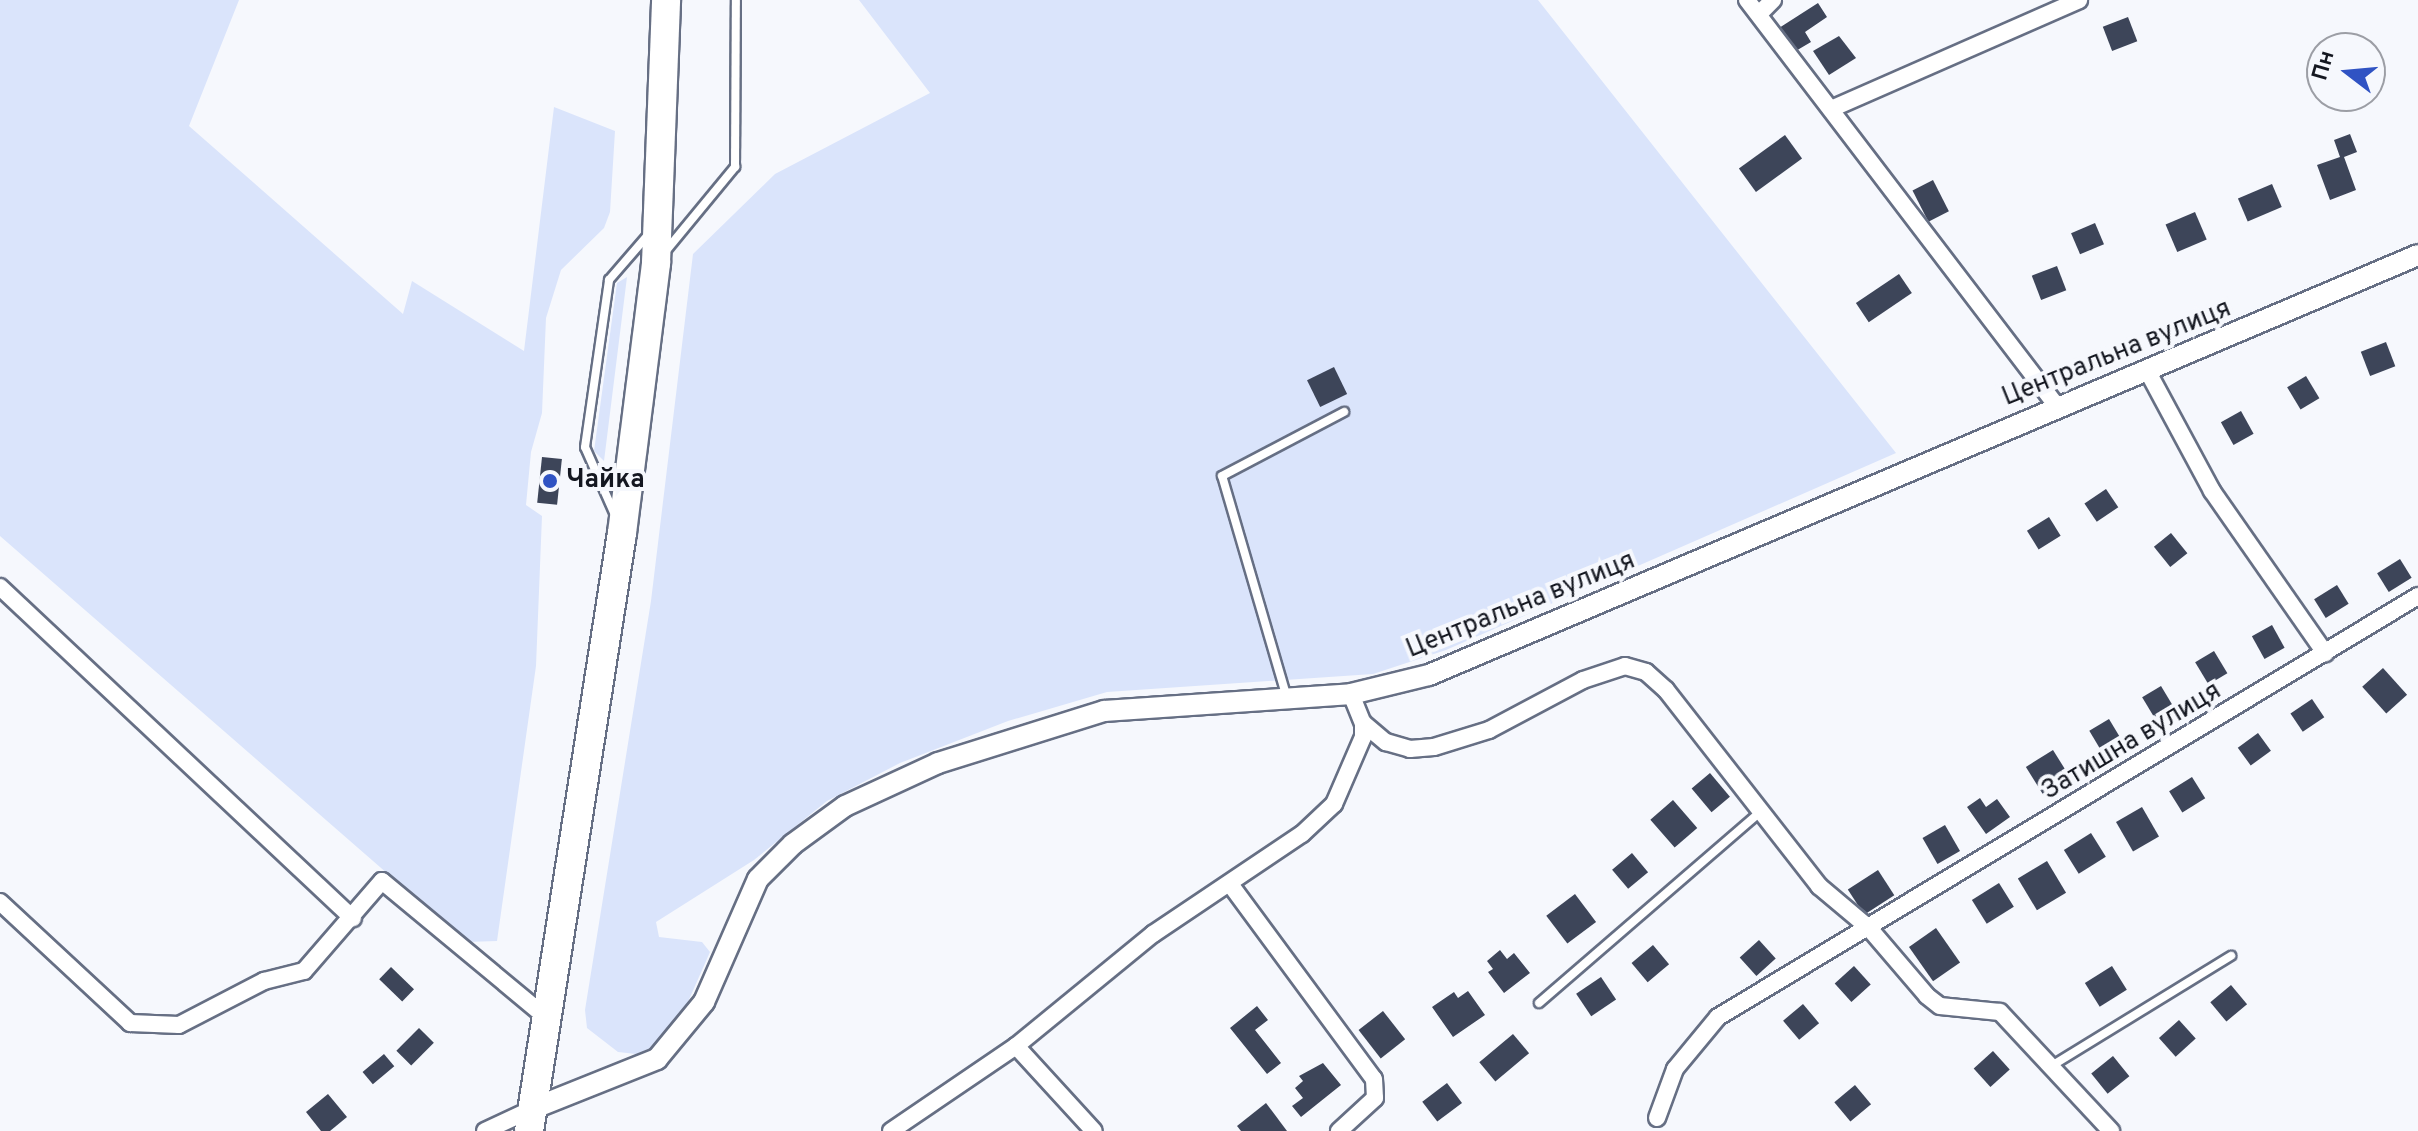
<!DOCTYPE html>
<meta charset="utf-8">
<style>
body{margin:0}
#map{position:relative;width:2418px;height:1131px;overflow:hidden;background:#f6f8fd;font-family:Overpass,sans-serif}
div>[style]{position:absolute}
.green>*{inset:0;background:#dae4fb}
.building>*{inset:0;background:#3d4559;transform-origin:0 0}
.roads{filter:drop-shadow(2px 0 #666f84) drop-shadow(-2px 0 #666f84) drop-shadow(0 2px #666f84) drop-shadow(0 -2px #666f84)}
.service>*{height:8px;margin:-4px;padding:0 4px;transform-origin:4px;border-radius:4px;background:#fff}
.minor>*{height:16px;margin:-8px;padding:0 8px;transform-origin:8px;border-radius:8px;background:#fff}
.tertiary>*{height:20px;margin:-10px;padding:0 10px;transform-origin:10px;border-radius:10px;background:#fff}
.trunk>*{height:28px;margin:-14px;padding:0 14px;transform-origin:14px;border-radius:14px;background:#fff}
.dots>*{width:22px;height:22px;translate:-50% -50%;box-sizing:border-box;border:4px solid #f6f8fd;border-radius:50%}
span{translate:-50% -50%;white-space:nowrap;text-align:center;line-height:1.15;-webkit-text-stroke:8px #f6f8fd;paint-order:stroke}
.street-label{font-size:26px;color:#141720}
.poi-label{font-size:26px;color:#141720;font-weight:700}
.left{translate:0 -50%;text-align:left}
.north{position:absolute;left:2306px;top:32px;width:80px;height:80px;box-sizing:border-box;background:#f6f8fd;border:2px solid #9c9ea5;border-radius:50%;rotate:286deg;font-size:22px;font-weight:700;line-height:32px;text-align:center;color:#141720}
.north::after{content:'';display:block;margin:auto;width:28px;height:36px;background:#3053c3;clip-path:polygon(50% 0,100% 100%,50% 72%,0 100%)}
</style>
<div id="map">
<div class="green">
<i style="clip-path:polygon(0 0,239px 0,189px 126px,403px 314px,412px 281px,524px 351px,554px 107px,615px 131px,610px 212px,604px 228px,561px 270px,546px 318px,542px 413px,531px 452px,526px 505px,542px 516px,536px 666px,497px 941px,466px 942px,0 536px)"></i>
<i style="clip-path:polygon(859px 0,1538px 0,1896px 453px,1446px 650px,1373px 674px,1107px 692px,1008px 721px,900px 763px,827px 801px,754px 860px,656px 922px,659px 937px,702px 942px,710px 952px,680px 1020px,656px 1046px,636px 1054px,618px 1052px,587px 1028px,585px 1010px,651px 601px,693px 254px,775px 174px,930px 93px)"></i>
<i style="clip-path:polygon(627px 277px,604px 461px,594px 451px,617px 283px)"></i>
</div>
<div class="building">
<i style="clip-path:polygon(1818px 3px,1827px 17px,1805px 32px,1811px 42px,1794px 52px,1779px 28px)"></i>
<i style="left:2128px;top:17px;width:26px;height:27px;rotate:69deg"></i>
<i style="clip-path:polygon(1839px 36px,1856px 58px,1829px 75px,1813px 51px)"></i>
<i style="clip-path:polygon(2350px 134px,2357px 152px,2344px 157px,2356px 190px,2330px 200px,2317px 165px,2340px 157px,2334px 140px)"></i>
<i style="left:1785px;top:135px;width:29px;height:57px;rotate:54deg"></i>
<i style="left:1933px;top:180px;width:35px;height:23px;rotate:63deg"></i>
<i style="left:2272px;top:184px;width:25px;height:37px;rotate:67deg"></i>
<i style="left:2195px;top:212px;width:30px;height:32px;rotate:67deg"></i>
<i style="left:2095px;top:223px;width:23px;height:26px;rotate:67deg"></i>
<i style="left:2057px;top:266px;width:26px;height:27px;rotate:69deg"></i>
<i style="left:1899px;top:274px;width:23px;height:52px;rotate:56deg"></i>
<i style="left:2386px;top:342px;width:26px;height:27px;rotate:69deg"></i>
<i style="left:1334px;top:367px;width:30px;height:30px;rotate:64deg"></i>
<i style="left:2306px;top:376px;width:26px;height:22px;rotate:59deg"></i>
<i style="left:2241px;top:411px;width:26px;height:23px;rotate:61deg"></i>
<i style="left:542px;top:457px;width:20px;height:46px;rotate:6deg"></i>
<i style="left:2106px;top:489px;width:22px;height:26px;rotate:56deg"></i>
<i style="left:2049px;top:517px;width:22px;height:26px;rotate:58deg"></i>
<i style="left:2171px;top:533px;width:26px;height:22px;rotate:51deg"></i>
<i style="left:2400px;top:559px;width:22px;height:27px;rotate:58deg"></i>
<i style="left:2337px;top:585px;width:22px;height:27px;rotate:58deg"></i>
<i style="left:2272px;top:625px;width:26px;height:23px;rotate:61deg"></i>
<i style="left:2214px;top:651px;width:26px;height:22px;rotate:59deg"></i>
<i style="left:2383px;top:668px;width:36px;height:28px;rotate:48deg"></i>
<i style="left:2161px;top:686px;width:26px;height:22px;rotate:59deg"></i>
<i style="left:2312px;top:699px;width:22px;height:26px;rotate:56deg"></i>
<i style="left:2109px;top:719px;width:26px;height:23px;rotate:59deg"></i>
<i style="left:2258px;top:733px;width:22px;height:25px;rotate:54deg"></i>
<i style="left:2053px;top:750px;width:36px;height:32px;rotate:58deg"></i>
<i style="left:1710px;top:773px;width:31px;height:24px;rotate:50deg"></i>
<i style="left:2192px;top:777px;width:25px;height:27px;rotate:58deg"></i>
<i style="clip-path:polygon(1980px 798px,1986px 807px,1997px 799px,2010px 817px,1986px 834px,1967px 807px)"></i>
<i style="left:1673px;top:800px;width:37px;height:30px;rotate:49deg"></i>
<i style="left:2142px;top:807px;width:34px;height:30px;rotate:60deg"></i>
<i style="left:1945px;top:825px;width:30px;height:26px;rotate:60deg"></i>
<i style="left:2091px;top:833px;width:28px;height:32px;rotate:58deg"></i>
<i style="left:1632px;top:853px;width:25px;height:26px;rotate:50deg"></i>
<i style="left:2047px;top:861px;width:37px;height:34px;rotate:59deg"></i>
<i style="left:1878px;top:870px;width:30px;height:36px;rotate:57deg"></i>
<i style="left:1999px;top:883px;width:28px;height:32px;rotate:58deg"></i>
<i style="left:1575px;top:894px;width:35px;height:36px;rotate:53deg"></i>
<i style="left:1936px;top:928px;width:42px;height:33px;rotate:55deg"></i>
<i style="left:1759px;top:940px;width:25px;height:26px;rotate:48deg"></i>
<i style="left:1653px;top:945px;width:25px;height:28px;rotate:50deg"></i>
<i style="clip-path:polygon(1500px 950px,1507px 959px,1514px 953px,1530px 973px,1504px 993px,1488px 972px,1493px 969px,1487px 961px)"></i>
<i style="left:1854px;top:966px;width:25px;height:26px;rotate:48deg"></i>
<i style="left:2112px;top:966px;width:28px;height:32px;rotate:58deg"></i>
<i style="left:391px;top:967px;width:32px;height:17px;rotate:44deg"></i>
<i style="left:1601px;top:977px;width:27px;height:30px;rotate:56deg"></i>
<i style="left:2231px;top:985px;width:25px;height:27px;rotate:50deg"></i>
<i style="clip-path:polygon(1468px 991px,1485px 1015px,1453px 1037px,1432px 1007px,1454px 992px,1458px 998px)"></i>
<i style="left:1803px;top:1004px;width:25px;height:26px;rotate:50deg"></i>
<i style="clip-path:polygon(1257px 1006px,1268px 1020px,1255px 1030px,1281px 1063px,1267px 1074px,1230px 1028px)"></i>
<i style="left:1383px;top:1011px;width:36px;height:31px;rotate:52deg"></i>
<i style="left:2179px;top:1020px;width:25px;height:27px;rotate:48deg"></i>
<i style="left:419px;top:1028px;width:21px;height:32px;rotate:45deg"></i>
<i style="left:1513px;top:1034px;width:25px;height:44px;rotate:50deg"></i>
<i style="left:1993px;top:1051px;width:25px;height:26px;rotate:48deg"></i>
<i style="left:384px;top:1054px;width:16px;height:28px;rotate:50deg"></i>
<i style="left:2113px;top:1056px;width:26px;height:28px;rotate:51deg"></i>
<i style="clip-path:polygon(1323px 1063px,1341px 1085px,1301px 1117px,1292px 1106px,1303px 1098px,1295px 1088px,1303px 1081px,1299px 1076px)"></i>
<i style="left:1447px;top:1083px;width:25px;height:31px;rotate:53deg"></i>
<i style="left:1855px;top:1085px;width:25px;height:27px;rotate:50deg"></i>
<i style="clip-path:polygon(328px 1094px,347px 1117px,330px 1131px,321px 1131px,306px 1112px)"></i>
<i style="clip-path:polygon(1266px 1103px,1287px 1131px,1241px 1131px,1237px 1126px)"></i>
</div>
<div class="roads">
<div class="service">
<i style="left:664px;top:253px;width:112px;rotate:-50.5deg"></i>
<i style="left:735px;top:167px;width:167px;rotate:-89.7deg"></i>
<i style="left:615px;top:515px;width:74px;rotate:-113.8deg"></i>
<i style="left:585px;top:447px;width:169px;rotate:-81.8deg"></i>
<i style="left:609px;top:280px;width:60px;rotate:-49.1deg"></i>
<i style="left:1287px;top:698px;width:231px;rotate:-106.3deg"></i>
<i style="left:1222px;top:476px;width:138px;rotate:-27.7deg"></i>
<i style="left:1539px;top:1003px;width:292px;rotate:-40.8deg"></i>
<i style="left:2053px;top:1065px;width:209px;rotate:-31.5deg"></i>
</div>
<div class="minor">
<i style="left:1747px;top:0;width:509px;rotate:52.66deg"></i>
<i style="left:1759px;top:14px;width:20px;rotate:-45deg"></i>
<i style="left:1831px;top:109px;width:271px;rotate:-23.7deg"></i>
<i style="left:2148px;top:372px;width:135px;rotate:61.7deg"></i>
<i style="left:2212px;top:491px;width:198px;rotate:55.1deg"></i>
<i style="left:0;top:587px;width:484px;rotate:43.2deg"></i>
<i style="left:1351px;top:694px;width:31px;rotate:68deg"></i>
<i style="left:1363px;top:723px;width:30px;rotate:40deg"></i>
<i style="left:1386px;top:742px;width:25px;rotate:16deg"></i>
<i style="left:1410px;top:749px;width:24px;rotate:-5deg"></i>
<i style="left:1434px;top:747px;width:58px;rotate:-17.2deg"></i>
<i style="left:1489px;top:730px;width:106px;rotate:-28deg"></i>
<i style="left:1583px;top:680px;width:44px;rotate:-18.4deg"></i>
<i style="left:1625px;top:666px;width:22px;rotate:16deg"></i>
<i style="left:1646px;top:672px;width:27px;rotate:42deg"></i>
<i style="left:1666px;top:690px;width:249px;rotate:52deg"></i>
<i style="left:1819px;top:886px;width:65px;rotate:40deg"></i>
<i style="left:1869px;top:928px;width:89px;rotate:49.5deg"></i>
<i style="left:1927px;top:996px;width:16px;rotate:38deg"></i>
<i style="left:1940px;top:1006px;width:60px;rotate:5.7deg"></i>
<i style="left:2000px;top:1012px;width:163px;rotate:47deg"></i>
<i style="left:1230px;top:884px;width:242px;rotate:53.6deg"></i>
<i style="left:1374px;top:1079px;width:19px;rotate:87deg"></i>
<i style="left:1375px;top:1098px;width:49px;rotate:137.5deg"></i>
<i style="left:0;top:902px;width:178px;rotate:42.9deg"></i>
<i style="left:130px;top:1023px;width:49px;rotate:2.3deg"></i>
<i style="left:179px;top:1025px;width:96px;rotate:-27.4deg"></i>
<i style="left:264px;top:981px;width:41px;rotate:-14deg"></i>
<i style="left:304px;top:971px;width:119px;rotate:-49.1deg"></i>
<i style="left:382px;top:881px;width:216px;rotate:39.7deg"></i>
<i style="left:1016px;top:1046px;width:115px;rotate:47.5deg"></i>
<i style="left:1657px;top:1118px;width:52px;rotate:-69.8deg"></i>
<i style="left:1675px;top:1069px;width:67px;rotate:-50.4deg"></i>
<i style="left:1718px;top:1017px;width:817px;rotate:-31.02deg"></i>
<i style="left:485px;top:1131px;width:52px;rotate:-25.1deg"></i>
<i style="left:891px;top:1131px;width:151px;rotate:-34.2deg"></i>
<i style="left:1016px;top:1046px;width:177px;rotate:-39.3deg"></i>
<i style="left:1153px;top:934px;width:179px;rotate:-33.9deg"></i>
<i style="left:1302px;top:834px;width:44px;rotate:-43.2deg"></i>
<i style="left:1334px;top:804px;width:73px;rotate:-66.6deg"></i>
<i style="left:1363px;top:737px;width:14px;rotate:-90deg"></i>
</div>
<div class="tertiary">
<i style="left:532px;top:1109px;width:135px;rotate:-21.8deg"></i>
<i style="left:657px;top:1059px;width:74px;rotate:-50.5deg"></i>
<i style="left:704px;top:1002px;width:134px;rotate:-66.3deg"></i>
<i style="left:758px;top:879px;width:49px;rotate:-45deg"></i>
<i style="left:793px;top:844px;width:64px;rotate:-36.2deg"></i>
<i style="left:845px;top:806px;width:102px;rotate:-24.8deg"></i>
<i style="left:938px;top:763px;width:174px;rotate:-17.4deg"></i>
<i style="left:1104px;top:711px;width:248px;rotate:-3.9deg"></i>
<i style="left:1351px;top:694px;width:80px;rotate:-13.7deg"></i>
<i style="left:1429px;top:675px;width:1074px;rotate:-23.01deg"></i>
</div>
<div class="trunk">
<i style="left:529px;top:1131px;width:605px;rotate:-81.16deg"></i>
<i style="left:622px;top:533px;width:272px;rotate:-82.8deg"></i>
<i style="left:656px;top:263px;width:263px;rotate:-87.8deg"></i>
</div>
</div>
<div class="dots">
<i style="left:550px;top:481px;background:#3053c3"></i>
</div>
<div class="street-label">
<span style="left:2117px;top:354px;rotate:-22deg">Центральна вулиця</span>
<span style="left:1521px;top:606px;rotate:-22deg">Центральна вулиця</span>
<span style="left:2132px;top:742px;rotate:-31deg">Затишна вулиця</span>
</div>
<div class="poi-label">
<span class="left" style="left:566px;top:481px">Чайка</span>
</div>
<div class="north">Пн</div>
</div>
